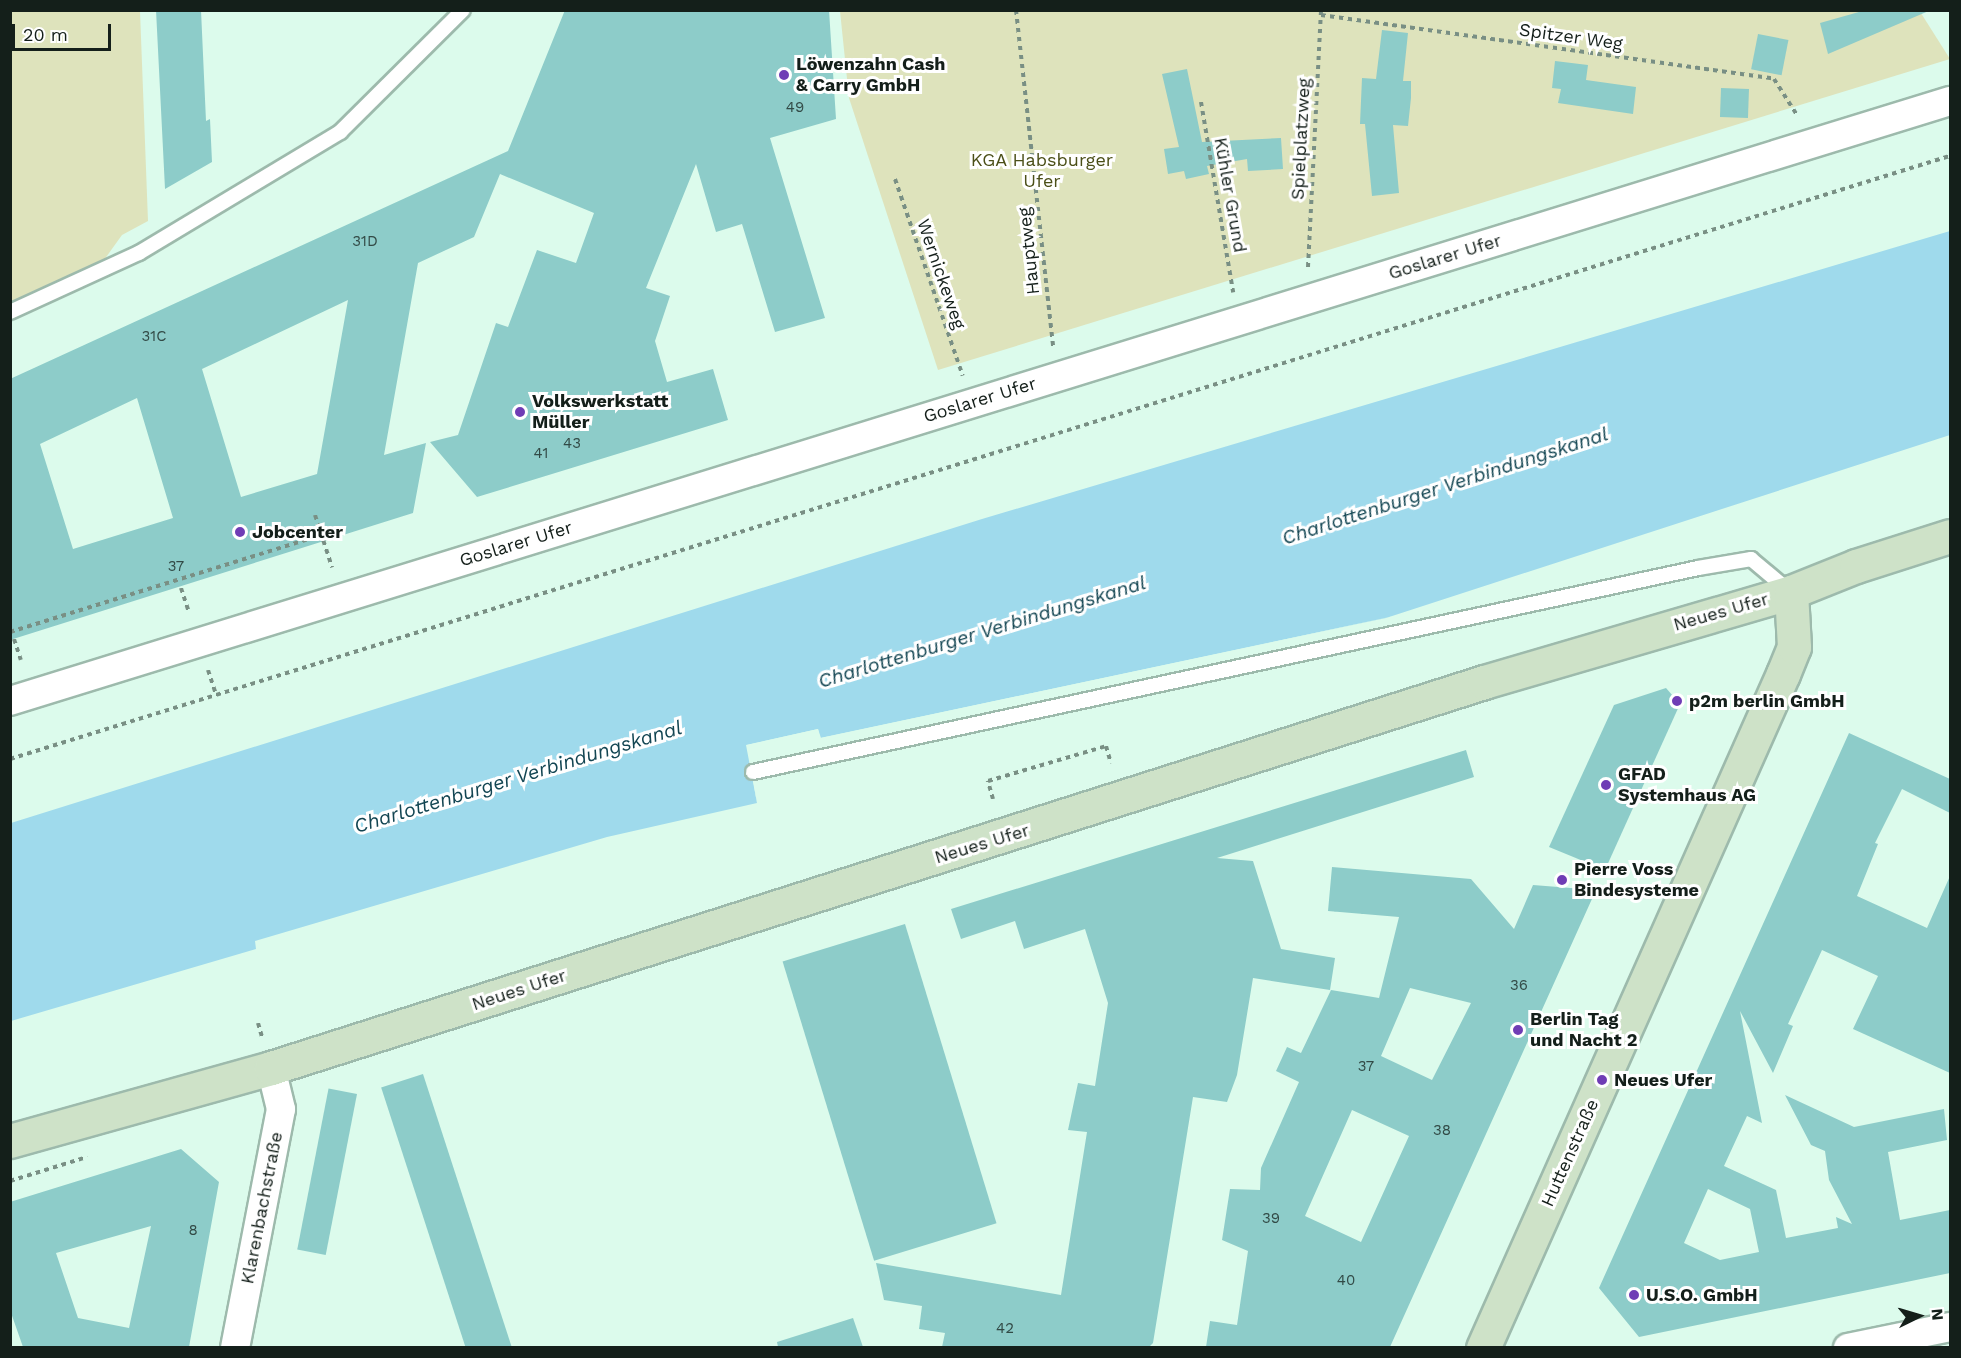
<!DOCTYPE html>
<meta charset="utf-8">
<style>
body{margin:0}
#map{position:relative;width:1961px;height:1358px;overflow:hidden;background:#dcfbec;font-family:"Work Sans",sans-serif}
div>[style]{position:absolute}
.green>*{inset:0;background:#dee3bc}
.water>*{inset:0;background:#9fdaec}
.pier>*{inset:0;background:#dcfbec}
.building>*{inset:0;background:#8dccc9;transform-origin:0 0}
.path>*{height:4px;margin-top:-2px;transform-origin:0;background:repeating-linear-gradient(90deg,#798f84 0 4.5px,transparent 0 9px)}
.roads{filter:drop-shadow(2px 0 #9dbaac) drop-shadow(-2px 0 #9dbaac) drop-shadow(0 2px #9dbaac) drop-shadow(0 -2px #9dbaac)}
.lane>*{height:14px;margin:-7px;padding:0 7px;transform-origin:7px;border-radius:7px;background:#fff}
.street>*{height:28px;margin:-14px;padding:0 14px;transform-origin:14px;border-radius:14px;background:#fff}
.secondary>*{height:33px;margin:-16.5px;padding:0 16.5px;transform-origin:16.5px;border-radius:16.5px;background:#cee2c8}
.dots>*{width:16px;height:16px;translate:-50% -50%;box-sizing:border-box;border:3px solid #fff;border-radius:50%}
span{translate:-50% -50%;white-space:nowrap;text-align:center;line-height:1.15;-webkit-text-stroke:6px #fff;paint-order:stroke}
.number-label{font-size:15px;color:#324a46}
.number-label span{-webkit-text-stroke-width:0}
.street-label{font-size:18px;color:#141f1a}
.poi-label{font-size:18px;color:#141f1a;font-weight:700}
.left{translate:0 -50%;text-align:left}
.park-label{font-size:18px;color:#4b4f18}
.water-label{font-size:20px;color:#124552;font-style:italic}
.frame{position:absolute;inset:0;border:12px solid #141f1a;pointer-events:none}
.north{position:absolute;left:1889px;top:1286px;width:60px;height:60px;-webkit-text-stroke:4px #fff;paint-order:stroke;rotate:85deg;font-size:16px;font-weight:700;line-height:24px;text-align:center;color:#141f1a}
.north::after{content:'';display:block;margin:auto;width:21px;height:27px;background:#141f1a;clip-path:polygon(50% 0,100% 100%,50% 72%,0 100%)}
.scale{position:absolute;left:12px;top:24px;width:99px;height:27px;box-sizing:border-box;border:3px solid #141f1a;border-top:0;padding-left:8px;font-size:18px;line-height:21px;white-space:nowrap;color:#141f1a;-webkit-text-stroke:4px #fff;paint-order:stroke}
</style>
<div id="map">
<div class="green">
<i style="clip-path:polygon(1919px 10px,1950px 59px,938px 370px,849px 98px,840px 11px)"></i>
<i style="clip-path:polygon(10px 11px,140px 11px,148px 221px,122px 235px,104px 260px,11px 302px)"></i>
</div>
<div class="water">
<i style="clip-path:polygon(1950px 231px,1950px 435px,1386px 618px,820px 738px,818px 729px,747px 745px,757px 803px,607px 837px,255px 941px,256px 949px,11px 1021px,11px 823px,982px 519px)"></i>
</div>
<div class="pier">
<i style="clip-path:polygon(1413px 612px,821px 741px,816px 732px,750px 747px,757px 803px,746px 745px,818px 729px,821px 738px)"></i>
</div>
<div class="building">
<i style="clip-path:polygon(156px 10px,201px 10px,206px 121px,210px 119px,212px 162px,165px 189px)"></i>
<i style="clip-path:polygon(evenodd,565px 10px,829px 10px,836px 119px,770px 138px,825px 318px,775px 332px,742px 224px,716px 232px,696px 164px,646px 288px,670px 296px,655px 341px,667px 382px,713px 369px,728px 420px,477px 497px,430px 442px,458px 435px,496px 323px,508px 327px,537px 250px,576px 263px,594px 213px,500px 174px,474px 237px,418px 263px,384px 455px,426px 443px,413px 513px,10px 640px,10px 379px,508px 151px,565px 10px,348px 300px,317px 474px,241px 497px,202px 369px,348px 300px,565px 10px,137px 398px,173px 518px,73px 549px,40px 444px,137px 398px)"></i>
<i style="clip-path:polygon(1866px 10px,1931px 10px,1828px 54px,1820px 23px)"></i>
<i style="clip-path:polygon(1382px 30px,1408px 33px,1403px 81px,1411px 81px,1411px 98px,1408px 126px,1393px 125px,1399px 193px,1372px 196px,1365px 124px,1360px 124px,1362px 78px,1376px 79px)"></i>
<i style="left:1758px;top:34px;width:31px;height:36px;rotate:11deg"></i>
<i style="clip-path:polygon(1555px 61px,1588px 65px,1586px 80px,1636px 87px,1633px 114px,1558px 103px,1561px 89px,1552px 88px)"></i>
<i style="clip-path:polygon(1187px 69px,1202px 142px,1281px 138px,1283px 169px,1248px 171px,1247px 159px,1207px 166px,1209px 174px,1186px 179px,1184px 171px,1168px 174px,1164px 149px,1179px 147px,1162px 74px)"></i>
<i style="left:1721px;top:88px;width:28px;height:29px;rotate:2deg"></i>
<i style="clip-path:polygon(1666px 688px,1680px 704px,1605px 870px,1549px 847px,1614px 705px)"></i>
<i style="clip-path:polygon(evenodd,1849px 733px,1950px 779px,1950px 813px,1902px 789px,1875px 843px,1878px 844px,1857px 896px,1927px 928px,1950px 876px,1950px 1073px,1853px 1029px,1878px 976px,1822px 950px,1788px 1024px,1793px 1026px,1773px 1073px,1740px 1011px,1762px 1123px,1747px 1116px,1724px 1166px,1776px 1190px,1786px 1238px,1838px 1228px,1836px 1217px,1852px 1224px,1829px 1180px,1825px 1151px,1811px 1145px,1785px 1095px,1854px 1127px,1944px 1109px,1947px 1140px,1888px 1152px,1900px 1220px,1950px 1210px,1950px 1273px,1639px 1337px,1599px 1288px,1849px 733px,1708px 1189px,1750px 1209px,1759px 1252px,1720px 1260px,1684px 1243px,1708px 1189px)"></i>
<i style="clip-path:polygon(1466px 750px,1474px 777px,1217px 858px,1253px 861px,1281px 949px,1335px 958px,1330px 990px,1253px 978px,1237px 1075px,1227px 1102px,1193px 1097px,1153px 1343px,1149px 1347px,942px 1347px,945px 1333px,919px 1329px,922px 1306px,884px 1300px,876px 1263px,1061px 1295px,1087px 1132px,1068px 1130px,1078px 1083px,1095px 1086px,1108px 1003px,1085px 929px,1024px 949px,1015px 921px,961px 939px,951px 909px)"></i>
<i style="clip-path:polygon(evenodd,1332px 867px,1471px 879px,1514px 929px,1533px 885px,1596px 890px,1390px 1347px,1206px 1347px,1210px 1321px,1237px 1325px,1248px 1251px,1222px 1240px,1230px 1189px,1260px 1190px,1261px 1168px,1299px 1082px,1276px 1071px,1287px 1047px,1301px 1053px,1331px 990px,1379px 998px,1399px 917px,1328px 911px,1332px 867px,1410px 988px,1471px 1003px,1432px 1080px,1381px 1056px,1410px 988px,1332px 867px,1352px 1110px,1409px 1136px,1361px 1242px,1305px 1216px,1352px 1110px)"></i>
<i style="left:905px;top:924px;width:313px;height:128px;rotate:73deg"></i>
<i style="left:423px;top:1074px;width:287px;height:44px;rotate:72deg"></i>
<i style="left:357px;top:1094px;width:164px;height:29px;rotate:101deg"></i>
<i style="clip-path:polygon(evenodd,181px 1149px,219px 1182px,189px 1347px,23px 1347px,10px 1310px,10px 1202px,181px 1149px,151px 1226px,129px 1328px,78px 1318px,56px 1253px,151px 1226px)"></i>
<i style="clip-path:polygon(853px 1318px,863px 1347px,778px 1347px,777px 1342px)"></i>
</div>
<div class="path">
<i style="left:1016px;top:10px;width:339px;rotate:83.7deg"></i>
<i style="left:1321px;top:15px;width:457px;rotate:8deg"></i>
<i style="left:1774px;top:79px;width:43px;rotate:57.4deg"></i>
<i style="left:1201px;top:102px;width:193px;rotate:80.4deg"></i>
<i style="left:895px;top:179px;width:208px;rotate:71deg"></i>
<i style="left:1308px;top:267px;width:257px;rotate:-87.1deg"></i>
<i style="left:315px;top:515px;width:55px;rotate:71.9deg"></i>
<i style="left:181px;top:588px;width:26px;rotate:72deg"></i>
<i style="left:10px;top:632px;width:327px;rotate:-17.3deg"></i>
<i style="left:14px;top:639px;width:22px;rotate:72deg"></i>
<i style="left:208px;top:670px;width:26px;rotate:72deg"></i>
<i style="left:10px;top:759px;width:2032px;rotate:-17.27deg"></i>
<i style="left:993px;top:799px;width:19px;rotate:-106deg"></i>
<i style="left:988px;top:781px;width:123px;rotate:-16.5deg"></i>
<i style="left:1106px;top:746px;width:18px;rotate:74deg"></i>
<i style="left:258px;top:1023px;width:15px;rotate:74deg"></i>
<i style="left:10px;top:1181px;width:81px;rotate:-17.3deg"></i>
</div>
<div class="roads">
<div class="lane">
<i style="left:10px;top:312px;width:142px;rotate:-24.6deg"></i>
<i style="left:139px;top:253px;width:235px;rotate:-31deg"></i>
<i style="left:340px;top:132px;width:173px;rotate:-44.8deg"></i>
<i style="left:753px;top:772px;width:967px;rotate:-12.18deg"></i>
<i style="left:1698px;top:568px;width:54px;rotate:-9.6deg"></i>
<i style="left:1751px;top:559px;width:50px;rotate:40.1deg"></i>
</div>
<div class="street">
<i style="left:10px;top:701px;width:2031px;rotate:-17.19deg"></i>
<i style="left:235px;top:1348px;width:243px;rotate:-79.1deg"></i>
<i style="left:281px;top:1109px;width:42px;rotate:-103.7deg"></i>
<i style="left:1848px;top:1348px;width:104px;rotate:-11.6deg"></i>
</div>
<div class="secondary">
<i style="left:10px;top:1141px;width:271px;rotate:-15.6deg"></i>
<i style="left:271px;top:1068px;width:1273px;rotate:-17.65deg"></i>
<i style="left:1484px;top:682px;width:320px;rotate:-16.3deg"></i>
<i style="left:1791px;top:592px;width:70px;rotate:-21.8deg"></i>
<i style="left:1856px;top:566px;width:99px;rotate:-17.7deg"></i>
<i style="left:1483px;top:1348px;width:738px;rotate:-66.01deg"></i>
<i style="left:1783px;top:674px;width:29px;rotate:-68deg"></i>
<i style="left:1794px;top:647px;width:55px;rotate:-93.1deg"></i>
</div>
</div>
<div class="dots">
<i style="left:784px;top:75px;background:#6f3db5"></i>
<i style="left:520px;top:412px;background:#6f3db5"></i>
<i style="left:240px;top:532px;background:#6f3db5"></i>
<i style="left:1677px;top:701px;background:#6f3db5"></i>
<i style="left:1606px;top:785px;background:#6f3db5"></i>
<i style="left:1562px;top:880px;background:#6f3db5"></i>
<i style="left:1518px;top:1030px;background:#6f3db5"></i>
<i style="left:1602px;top:1080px;background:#6f3db5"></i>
<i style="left:1634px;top:1295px;background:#6f3db5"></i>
</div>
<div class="number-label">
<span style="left:795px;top:108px">49</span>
<span style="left:365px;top:242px">31D</span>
<span style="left:154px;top:337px">31C</span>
<span style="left:572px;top:444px">43</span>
<span style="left:541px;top:454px">41</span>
<span style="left:176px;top:567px">37</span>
<span style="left:1519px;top:986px">36</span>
<span style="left:1366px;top:1067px">37</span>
<span style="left:1442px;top:1131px">38</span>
<span style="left:1271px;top:1219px">39</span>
<span style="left:193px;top:1231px">8</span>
<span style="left:1346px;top:1281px">40</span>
<span style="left:1005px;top:1329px">42</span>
</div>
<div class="street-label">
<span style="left:1571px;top:37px;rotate:8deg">Spitzer Weg</span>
<span style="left:1301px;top:139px;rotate:-87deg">Spielplatzweg</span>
<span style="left:1230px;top:195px;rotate:80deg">Kühler Grund</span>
<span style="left:1029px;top:251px;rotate:-96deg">Hauptweg</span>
<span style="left:1445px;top:257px;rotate:-17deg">Goslarer Ufer</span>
<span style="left:941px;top:274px;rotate:71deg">Wernickeweg</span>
<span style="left:980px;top:400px;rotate:-17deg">Goslarer Ufer</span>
<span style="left:516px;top:544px;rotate:-17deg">Goslarer Ufer</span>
<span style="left:1721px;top:612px;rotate:-16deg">Neues Ufer</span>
<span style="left:982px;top:844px;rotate:-17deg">Neues Ufer</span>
<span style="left:519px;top:990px;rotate:-18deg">Neues Ufer</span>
<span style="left:1570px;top:1153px;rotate:-66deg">Huttenstraße</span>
<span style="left:262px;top:1208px;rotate:-79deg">Klarenbachstraße</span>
</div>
<div class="poi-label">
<span class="left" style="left:796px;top:75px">Löwenzahn Cash<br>&amp; Carry GmbH</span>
<span class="left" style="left:532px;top:412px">Volkswerkstatt<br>Müller</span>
<span class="left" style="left:252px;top:532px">Jobcenter</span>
<span class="left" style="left:1689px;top:701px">p2m berlin GmbH</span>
<span class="left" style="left:1618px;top:785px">GFAD<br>Systemhaus AG</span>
<span class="left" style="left:1574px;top:880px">Pierre Voss<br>Bindesysteme</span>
<span class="left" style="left:1530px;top:1030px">Berlin Tag<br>und Nacht 2</span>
<span class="left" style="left:1614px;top:1080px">Neues Ufer</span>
<span class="left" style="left:1646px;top:1295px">U.S.O. GmbH</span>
</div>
<div class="park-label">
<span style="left:1042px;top:171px">KGA Habsburger<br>Ufer</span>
</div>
<div class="water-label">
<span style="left:1445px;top:486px;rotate:-18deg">Charlottenburger Verbindungskanal</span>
<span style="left:982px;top:632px;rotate:-17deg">Charlottenburger Verbindungskanal</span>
<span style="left:518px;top:777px;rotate:-17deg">Charlottenburger Verbindungskanal</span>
</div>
<div class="frame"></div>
<div class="north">N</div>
<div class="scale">20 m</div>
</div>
